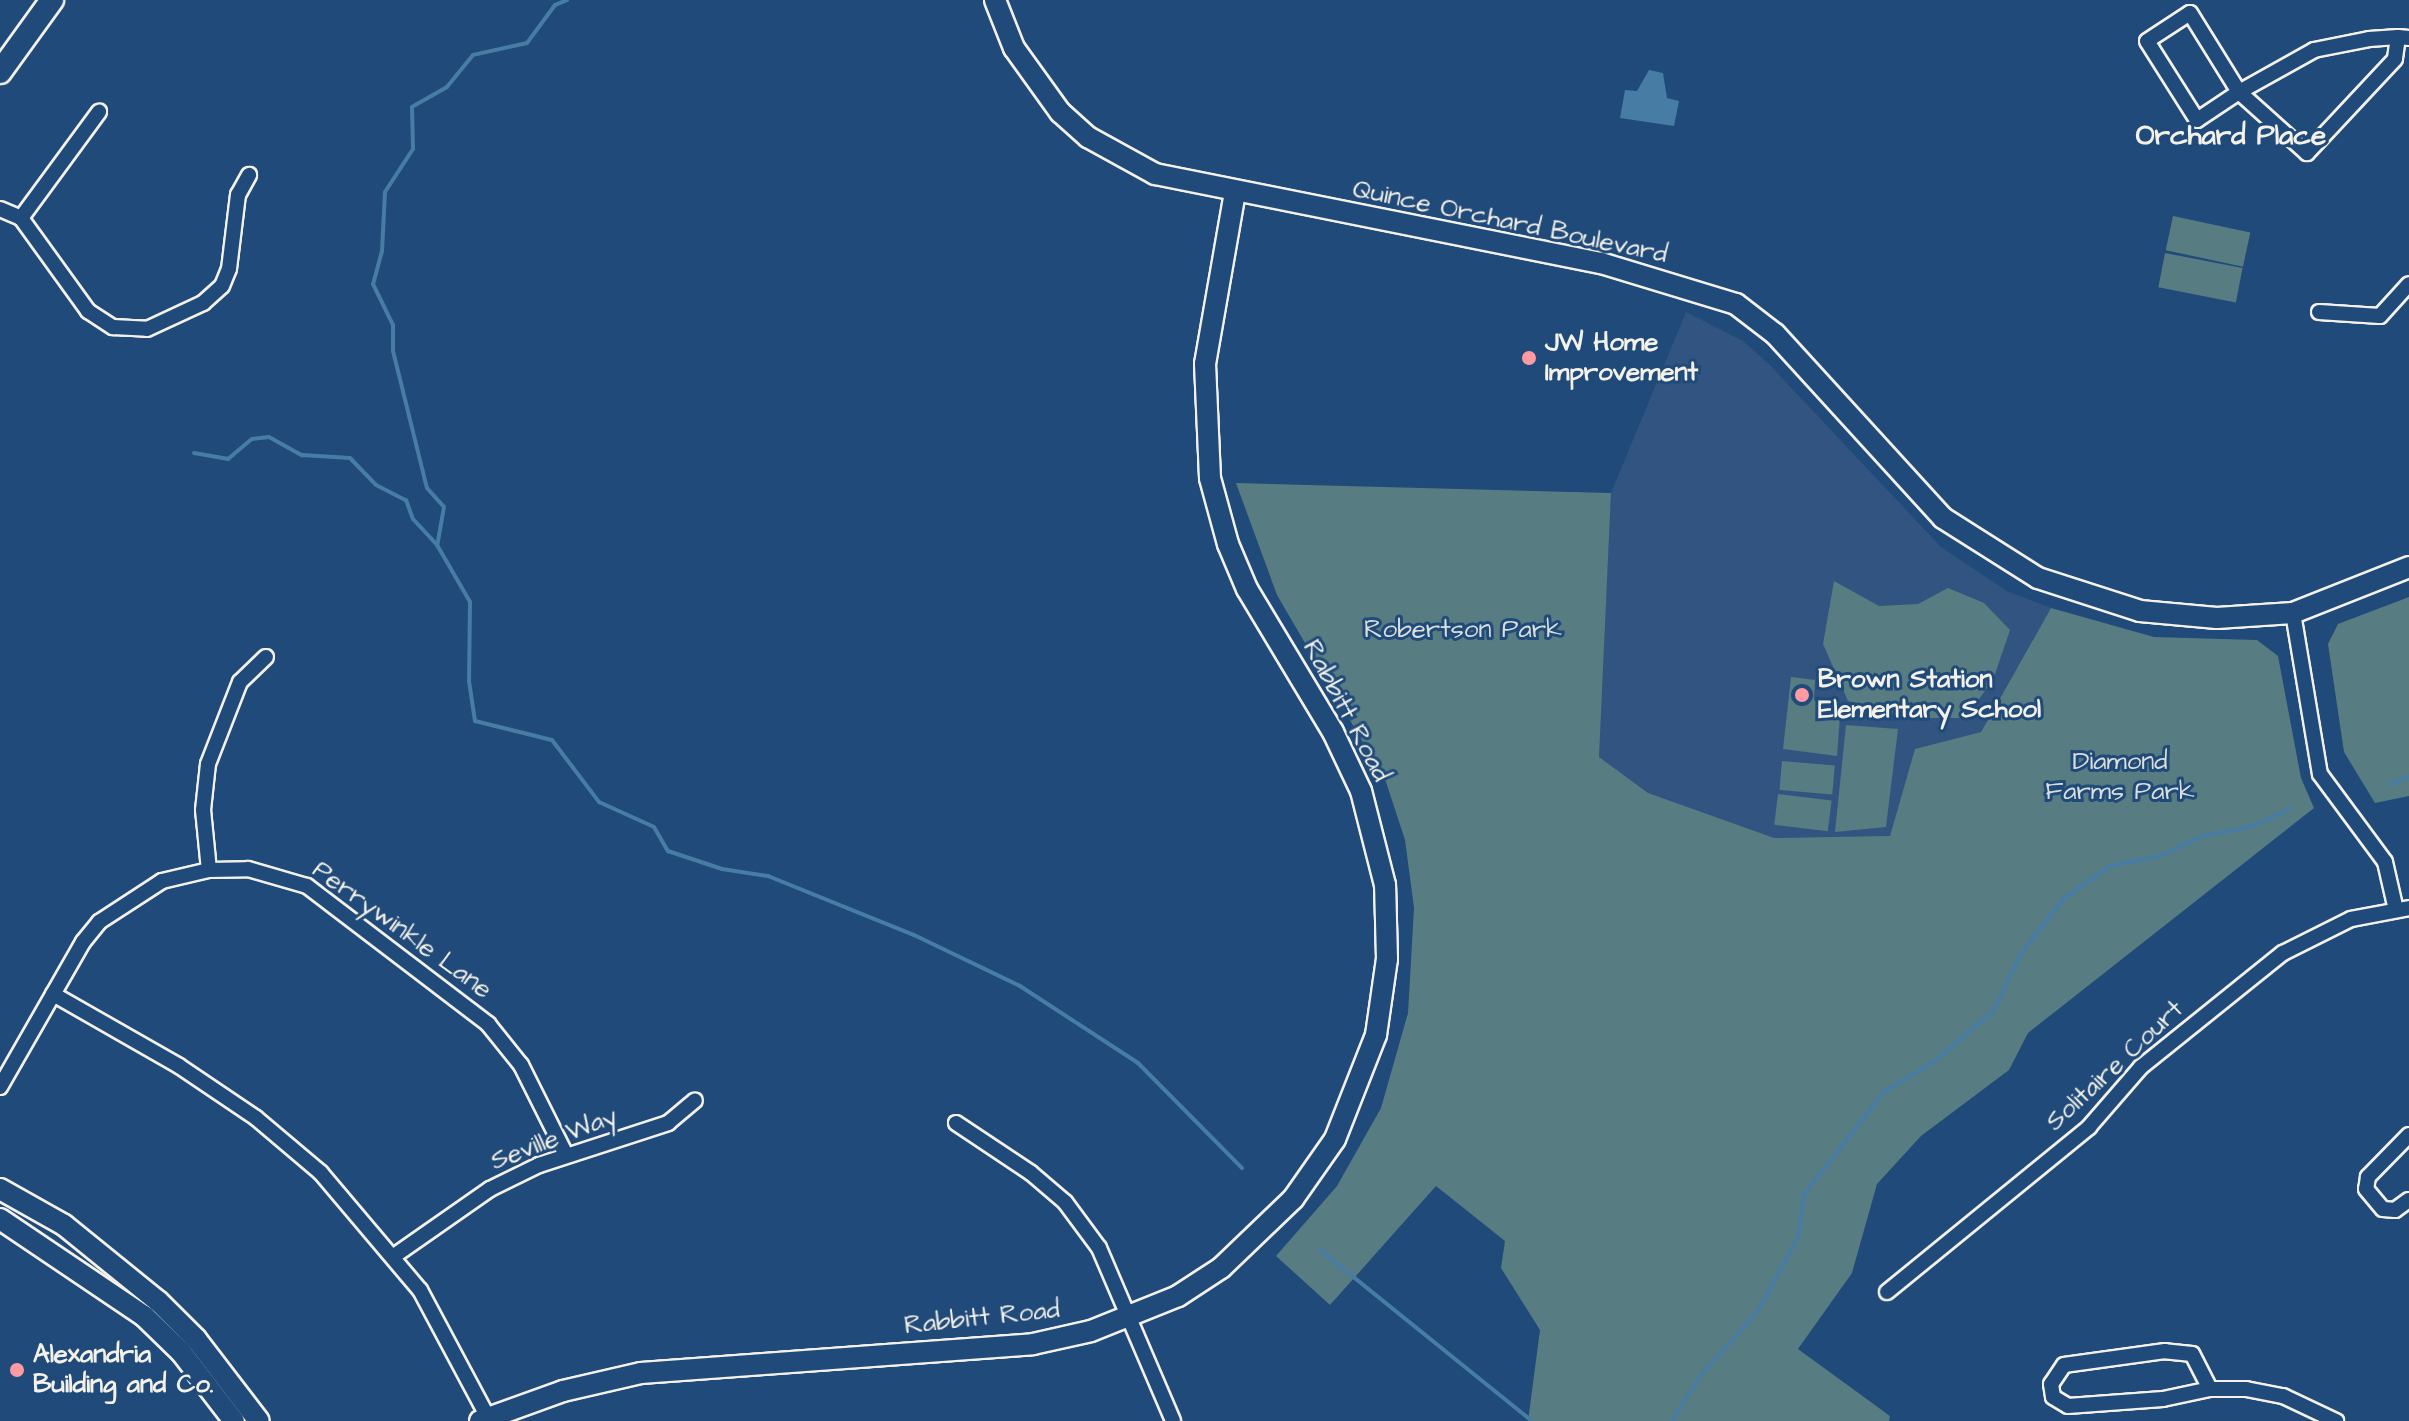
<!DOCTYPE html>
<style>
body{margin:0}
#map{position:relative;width:2409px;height:1421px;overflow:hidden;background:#1f4a7a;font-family:"Architects Daughter",sans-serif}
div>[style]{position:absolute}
.built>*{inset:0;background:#325481}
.green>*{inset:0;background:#577c81;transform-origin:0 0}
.water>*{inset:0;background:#477da4}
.stream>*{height:4px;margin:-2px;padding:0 2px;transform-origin:2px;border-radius:2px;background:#477da4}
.roads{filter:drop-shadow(2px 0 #f4f1e8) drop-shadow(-2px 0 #f4f1e8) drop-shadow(0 2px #f4f1e8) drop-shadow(0 -2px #f4f1e8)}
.street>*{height:14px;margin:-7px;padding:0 7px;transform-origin:7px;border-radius:7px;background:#1f4a7a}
.secondary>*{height:20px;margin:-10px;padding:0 10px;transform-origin:10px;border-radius:10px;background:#1f4a7a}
.primary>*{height:22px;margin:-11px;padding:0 11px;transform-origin:11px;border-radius:11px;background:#1f4a7a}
.dots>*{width:22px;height:22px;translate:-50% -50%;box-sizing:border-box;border:4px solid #1f4a7a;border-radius:50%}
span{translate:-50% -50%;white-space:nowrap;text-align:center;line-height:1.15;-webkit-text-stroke:6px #1f4a7a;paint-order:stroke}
.street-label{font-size:26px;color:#f4f1e8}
.poi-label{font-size:26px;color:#f4f1e8;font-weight:700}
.left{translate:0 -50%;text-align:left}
.park-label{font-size:26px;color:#dcdfd9}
.neighbourhood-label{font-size:28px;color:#f4f1e8;font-weight:700}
</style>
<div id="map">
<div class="built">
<i style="clip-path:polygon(1686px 312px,1743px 341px,1768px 363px,1941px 547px,2007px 591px,2051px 608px,1742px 1153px,1581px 1100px,1611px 493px)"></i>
</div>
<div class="green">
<i style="left:2173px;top:216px;width:79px;height:35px;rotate:12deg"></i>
<i style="left:2165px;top:253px;width:79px;height:35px;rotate:11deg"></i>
<i style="clip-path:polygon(1236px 483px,1611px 493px,1599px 757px,1648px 793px,1774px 838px,1890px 836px,1915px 749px,1981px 732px,2051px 608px,2154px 637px,2257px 640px,2278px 656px,2301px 778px,2314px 808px,2028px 1033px,2009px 1070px,1921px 1136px,1877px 1184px,1852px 1273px,1798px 1349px,1890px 1416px,1889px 1421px,1528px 1421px,1540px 1330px,1501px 1268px,1505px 1241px,1436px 1186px,1330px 1305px,1276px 1256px,1337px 1186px,1381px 1108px,1408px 1013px,1414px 908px,1405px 840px,1386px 782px,1277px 595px)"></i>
<i style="clip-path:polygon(1834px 581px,1879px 606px,1918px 604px,1948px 588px,1984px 603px,2010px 630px,1993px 680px,1965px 718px,1909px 718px,1848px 701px,1823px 644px)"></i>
<i style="clip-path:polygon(2409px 597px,2409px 796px,2375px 803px,2344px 752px,2328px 644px,2338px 624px)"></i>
<i style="clip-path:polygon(1791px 677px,1815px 680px,1814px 700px,1828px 715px,1840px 716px,1837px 756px,1783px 749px)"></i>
<i style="clip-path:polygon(1846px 725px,1898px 729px,1886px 827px,1835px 832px)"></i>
<i style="left:1782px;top:761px;width:53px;height:29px;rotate:5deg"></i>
<i style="left:1778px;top:794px;width:54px;height:31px;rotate:7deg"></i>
</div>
<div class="water">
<i style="clip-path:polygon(1649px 70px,1663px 73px,1667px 98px,1679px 101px,1674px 126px,1620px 118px,1625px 90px,1637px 91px)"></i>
</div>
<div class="stream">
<i style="left:567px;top:0;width:13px;rotate:157deg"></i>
<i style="left:555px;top:5px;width:47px;rotate:126.4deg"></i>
<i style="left:527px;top:43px;width:55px;rotate:167.5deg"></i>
<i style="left:473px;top:55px;width:41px;rotate:129.1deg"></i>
<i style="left:447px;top:87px;width:40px;rotate:150.3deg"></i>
<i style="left:412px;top:107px;width:42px;rotate:88.6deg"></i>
<i style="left:413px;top:149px;width:51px;rotate:123.1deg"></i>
<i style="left:385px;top:192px;width:59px;rotate:92.9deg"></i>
<i style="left:382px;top:251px;width:34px;rotate:105deg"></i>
<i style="left:373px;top:284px;width:46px;rotate:64deg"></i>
<i style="left:393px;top:325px;width:26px;rotate:90deg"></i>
<i style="left:393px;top:351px;width:141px;rotate:76.1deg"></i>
<i style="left:427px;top:488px;width:25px;rotate:48deg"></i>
<i style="left:444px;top:507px;width:39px;rotate:100deg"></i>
<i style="left:437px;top:545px;width:66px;rotate:59.9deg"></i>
<i style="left:470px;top:602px;width:79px;rotate:90.7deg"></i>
<i style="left:469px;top:681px;width:40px;rotate:81.5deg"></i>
<i style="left:475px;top:721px;width:79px;rotate:13.9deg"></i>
<i style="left:552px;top:740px;width:78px;rotate:52.8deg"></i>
<i style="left:599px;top:802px;width:60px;rotate:24.4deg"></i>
<i style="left:654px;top:827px;width:28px;rotate:60deg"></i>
<i style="left:668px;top:851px;width:57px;rotate:18.4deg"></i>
<i style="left:722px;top:869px;width:47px;rotate:8.7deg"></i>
<i style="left:768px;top:876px;width:157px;rotate:22deg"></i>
<i style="left:914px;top:935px;width:118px;rotate:25.7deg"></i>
<i style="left:1020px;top:986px;width:141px;rotate:33.1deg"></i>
<i style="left:1138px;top:1063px;width:148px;rotate:45.3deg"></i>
<i style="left:194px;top:453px;width:35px;rotate:10deg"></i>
<i style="left:228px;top:459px;width:31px;rotate:-40deg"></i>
<i style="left:252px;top:439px;width:17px;rotate:-7deg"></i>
<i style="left:269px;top:437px;width:38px;rotate:29deg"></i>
<i style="left:302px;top:455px;width:48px;rotate:3.6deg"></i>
<i style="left:350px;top:458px;width:37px;rotate:46deg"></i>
<i style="left:376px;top:485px;width:34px;rotate:27deg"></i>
<i style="left:406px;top:500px;width:20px;rotate:70deg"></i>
<i style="left:413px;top:519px;width:35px;rotate:47deg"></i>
<i style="left:2391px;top:784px;width:20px;rotate:-24deg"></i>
<i style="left:1320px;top:1250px;width:272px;rotate:38.9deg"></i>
<i style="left:1672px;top:1421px;width:54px;rotate:-57.8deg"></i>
<i style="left:1701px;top:1375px;width:86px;rotate:-48.3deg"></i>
<i style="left:1758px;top:1311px;width:84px;rotate:-61.6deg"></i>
<i style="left:1798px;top:1237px;width:43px;rotate:-82.1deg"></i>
<i style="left:1804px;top:1194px;width:131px;rotate:-51.8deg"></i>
<i style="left:1885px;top:1091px;width:57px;rotate:-30.6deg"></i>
<i style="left:1934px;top:1062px;width:79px;rotate:-40.9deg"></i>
<i style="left:1994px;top:1010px;width:61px;rotate:-64.7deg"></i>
<i style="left:2020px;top:955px;width:71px;rotate:-52.5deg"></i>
<i style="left:2063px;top:899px;width:57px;rotate:-35.1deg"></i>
<i style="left:2110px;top:866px;width:51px;rotate:-11.3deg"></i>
<i style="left:2160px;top:856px;width:44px;rotate:-25.4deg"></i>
<i style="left:2200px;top:837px;width:54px;rotate:-11.7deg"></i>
<i style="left:2253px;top:826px;width:41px;rotate:-24.7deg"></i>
</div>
<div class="roads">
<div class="street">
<i style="left:2190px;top:13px;width:93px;rotate:58.2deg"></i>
<i style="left:2239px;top:92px;width:50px;rotate:146.3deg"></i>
<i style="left:2197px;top:120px;width:93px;rotate:-122.3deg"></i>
<i style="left:2147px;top:41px;width:51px;rotate:-33.1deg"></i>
<i style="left:2398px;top:37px;width:22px;rotate:98deg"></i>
<i style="left:2395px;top:59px;width:129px;rotate:133.1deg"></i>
<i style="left:2307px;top:153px;width:91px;rotate:-138.1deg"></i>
<i style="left:2239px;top:92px;width:86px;rotate:-29.2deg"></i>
<i style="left:2314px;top:50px;width:56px;rotate:-11.3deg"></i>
<i style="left:2369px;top:39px;width:29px;rotate:-4deg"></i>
<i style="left:2398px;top:37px;width:11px;rotate:5deg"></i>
<i style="left:0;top:209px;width:23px;rotate:23deg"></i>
<i style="left:21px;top:218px;width:115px;rotate:54.2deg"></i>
<i style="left:88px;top:311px;width:30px;rotate:33deg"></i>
<i style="left:113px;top:327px;width:34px;rotate:3deg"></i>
<i style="left:147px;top:329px;width:62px;rotate:-24.9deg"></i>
<i style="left:203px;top:303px;width:25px;rotate:-42deg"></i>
<i style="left:222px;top:286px;width:18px;rotate:-68deg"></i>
<i style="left:229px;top:269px;width:75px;rotate:-83.1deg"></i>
<i style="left:238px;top:195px;width:23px;rotate:-61deg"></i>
<i style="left:21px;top:218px;width:132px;rotate:-53.7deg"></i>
<i style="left:2319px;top:312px;width:61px;rotate:3.8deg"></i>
<i style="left:2380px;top:316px;width:43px;rotate:-47.8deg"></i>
<i style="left:2293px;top:613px;width:163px;rotate:80.5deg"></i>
<i style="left:2320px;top:774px;width:109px;rotate:53.5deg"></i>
<i style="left:2385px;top:862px;width:49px;rotate:77.1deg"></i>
<i style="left:209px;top:870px;width:60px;rotate:-95.7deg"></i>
<i style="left:203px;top:810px;width:46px;rotate:-83.8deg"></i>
<i style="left:208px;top:764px;width:88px;rotate:-68.7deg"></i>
<i style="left:240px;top:682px;width:36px;rotate:-44deg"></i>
<i style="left:53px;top:994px;width:145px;rotate:29.7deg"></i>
<i style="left:179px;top:1066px;width:93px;rotate:34deg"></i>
<i style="left:256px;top:1118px;width:85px;rotate:40.2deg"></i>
<i style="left:321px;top:1173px;width:153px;rotate:49.8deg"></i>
<i style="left:420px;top:1290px;width:149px;rotate:61.9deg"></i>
<i style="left:0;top:1087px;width:167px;rotate:-60.2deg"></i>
<i style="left:83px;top:942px;width:26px;rotate:-51deg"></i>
<i style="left:99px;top:922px;width:75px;rotate:-33.1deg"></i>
<i style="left:162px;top:881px;width:48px;rotate:-13.2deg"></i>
<i style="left:209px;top:870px;width:39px;rotate:-1deg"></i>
<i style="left:248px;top:869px;width:61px;rotate:16.1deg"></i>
<i style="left:307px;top:886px;width:228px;rotate:37.3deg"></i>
<i style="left:488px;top:1024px;width:53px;rotate:51.2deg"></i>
<i style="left:521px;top:1065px;width:101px;rotate:63.4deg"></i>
<i style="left:956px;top:1123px;width:90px;rotate:33.7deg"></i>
<i style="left:1031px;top:1173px;width:45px;rotate:40.5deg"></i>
<i style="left:1065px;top:1202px;width:57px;rotate:53.5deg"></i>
<i style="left:1099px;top:1248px;width:188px;rotate:66.8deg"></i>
<i style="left:2409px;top:1135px;width:59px;rotate:134.3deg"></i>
<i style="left:2368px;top:1177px;width:12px;rotate:99deg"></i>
<i style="left:2366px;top:1189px;width:26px;rotate:50deg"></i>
<i style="left:2383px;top:1209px;width:12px;rotate:5deg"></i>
<i style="left:2395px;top:1210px;width:17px;rotate:-36deg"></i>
<i style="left:394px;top:1256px;width:117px;rotate:-34.9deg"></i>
<i style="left:490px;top:1189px;width:55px;rotate:-26.1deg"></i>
<i style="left:539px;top:1165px;width:136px;rotate:-18deg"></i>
<i style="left:668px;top:1123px;width:35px;rotate:-40deg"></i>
<i style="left:1887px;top:1292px;width:261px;rotate:-39.2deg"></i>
<i style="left:2089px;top:1127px;width:79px;rotate:-49.1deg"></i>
<i style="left:2141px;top:1067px;width:182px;rotate:-38.8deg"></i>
<i style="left:2283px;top:953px;width:76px;rotate:-26.6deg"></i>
<i style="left:2351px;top:919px;width:59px;rotate:-10.7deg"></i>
<i style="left:2210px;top:1389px;width:39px;rotate:-117deg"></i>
<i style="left:2192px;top:1354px;width:27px;rotate:-174deg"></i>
<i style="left:2165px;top:1351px;width:102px;rotate:172.1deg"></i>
<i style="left:2064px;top:1365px;width:23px;rotate:124deg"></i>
<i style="left:2051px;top:1384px;width:13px;rotate:81deg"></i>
<i style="left:2053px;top:1397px;width:17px;rotate:31deg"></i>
<i style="left:2068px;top:1406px;width:95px;rotate:-4.2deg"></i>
<i style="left:2163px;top:1399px;width:48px;rotate:-12deg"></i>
<i style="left:2210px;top:1389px;width:36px"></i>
<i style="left:2246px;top:1389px;width:38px;rotate:11deg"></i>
<i style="left:2283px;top:1396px;width:59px;rotate:25.3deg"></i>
</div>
<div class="secondary">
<i style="left:995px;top:0;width:52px;rotate:68.4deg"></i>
<i style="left:1014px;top:48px;width:79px;rotate:54.3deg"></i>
<i style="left:1060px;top:112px;width:38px;rotate:42deg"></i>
<i style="left:1088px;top:137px;width:77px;rotate:28.9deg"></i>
<i style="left:1155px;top:174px;width:455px;rotate:11.3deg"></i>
<i style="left:1601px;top:263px;width:141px;rotate:16.9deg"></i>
<i style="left:1736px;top:304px;width:49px;rotate:37.6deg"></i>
<i style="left:1775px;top:334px;width:249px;rotate:47.6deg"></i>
<i style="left:1943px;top:518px;width:112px;rotate:32.3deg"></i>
<i style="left:2038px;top:578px;width:107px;rotate:17.9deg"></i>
<i style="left:2140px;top:611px;width:77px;rotate:5.2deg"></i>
<i style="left:2217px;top:618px;width:76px;rotate:-3.8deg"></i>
<i style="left:2293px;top:613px;width:125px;rotate:-21.6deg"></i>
<i style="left:0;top:1189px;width:73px;rotate:29.4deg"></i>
<i style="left:64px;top:1225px;width:121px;rotate:39deg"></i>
<i style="left:158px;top:1301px;width:54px;rotate:45deg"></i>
<i style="left:196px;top:1339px;width:103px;rotate:52.5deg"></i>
<i style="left:0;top:1219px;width:174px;rotate:34deg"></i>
<i style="left:144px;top:1316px;width:52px;rotate:44.2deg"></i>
<i style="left:181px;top:1352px;width:87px;rotate:52.5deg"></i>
<i style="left:480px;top:1421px;width:88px;rotate:-19.9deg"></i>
<i style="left:563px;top:1391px;width:80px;rotate:-13deg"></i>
<i style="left:641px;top:1373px;width:393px;rotate:-4.2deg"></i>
<i style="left:1033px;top:1344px;width:59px;rotate:-12.6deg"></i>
<i style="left:1091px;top:1331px;width:94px;rotate:-21.9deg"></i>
<i style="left:1178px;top:1296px;width:51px;rotate:-33.1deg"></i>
<i style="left:1221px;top:1268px;width:100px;rotate:-43.8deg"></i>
<i style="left:1293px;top:1199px;width:73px;rotate:-55deg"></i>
<i style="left:1335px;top:1139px;width:112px;rotate:-68.5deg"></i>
<i style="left:1376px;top:1035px;width:77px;rotate:-81.8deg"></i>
<i style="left:1387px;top:959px;width:74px;rotate:-91.5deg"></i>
<i style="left:1385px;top:885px;width:97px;rotate:-104.3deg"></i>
<i style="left:1361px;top:791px;width:65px;rotate:-115.4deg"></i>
<i style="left:1333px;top:732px;width:167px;rotate:-121deg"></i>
<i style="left:1247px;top:589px;width:49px;rotate:-112.9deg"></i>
<i style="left:1228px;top:544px;width:68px;rotate:-105.3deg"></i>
<i style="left:1210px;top:478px;width:114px;rotate:-92.5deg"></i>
<i style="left:1205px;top:364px;width:175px;rotate:-80.1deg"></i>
</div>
<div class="primary">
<i style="left:0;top:72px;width:89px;rotate:-54.2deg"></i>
</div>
</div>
<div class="dots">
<i style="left:1529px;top:358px;background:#ff9aa2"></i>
<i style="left:1802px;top:695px;background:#ff9aa2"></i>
<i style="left:17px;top:1370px;background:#ff9aa2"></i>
</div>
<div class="street-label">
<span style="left:1510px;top:222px;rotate:12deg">Quince Orchard Boulevard</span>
<span style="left:1346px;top:711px;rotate:62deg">Rabbitt Road</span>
<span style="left:402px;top:930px;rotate:36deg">Perrywinkle Lane</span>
<span style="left:2115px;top:1066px;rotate:-43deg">Solitaire Court</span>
<span style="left:554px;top:1139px;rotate:-21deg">Seville Way</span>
<span style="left:982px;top:1318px;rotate:-6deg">Rabbitt Road</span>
</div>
<div class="poi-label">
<span class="left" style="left:1545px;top:358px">JW Home<br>Improvement</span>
<span class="left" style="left:1818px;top:695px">Brown Station<br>Elementary School</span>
<span class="left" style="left:33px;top:1370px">Alexandria<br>Building and Co.</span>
</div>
<div class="park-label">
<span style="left:1463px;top:630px">Robertson Park</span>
<span style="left:2120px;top:777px">Diamond<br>Farms Park</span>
</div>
<div class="neighbourhood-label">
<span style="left:2231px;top:136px">Orchard Place</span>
</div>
</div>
